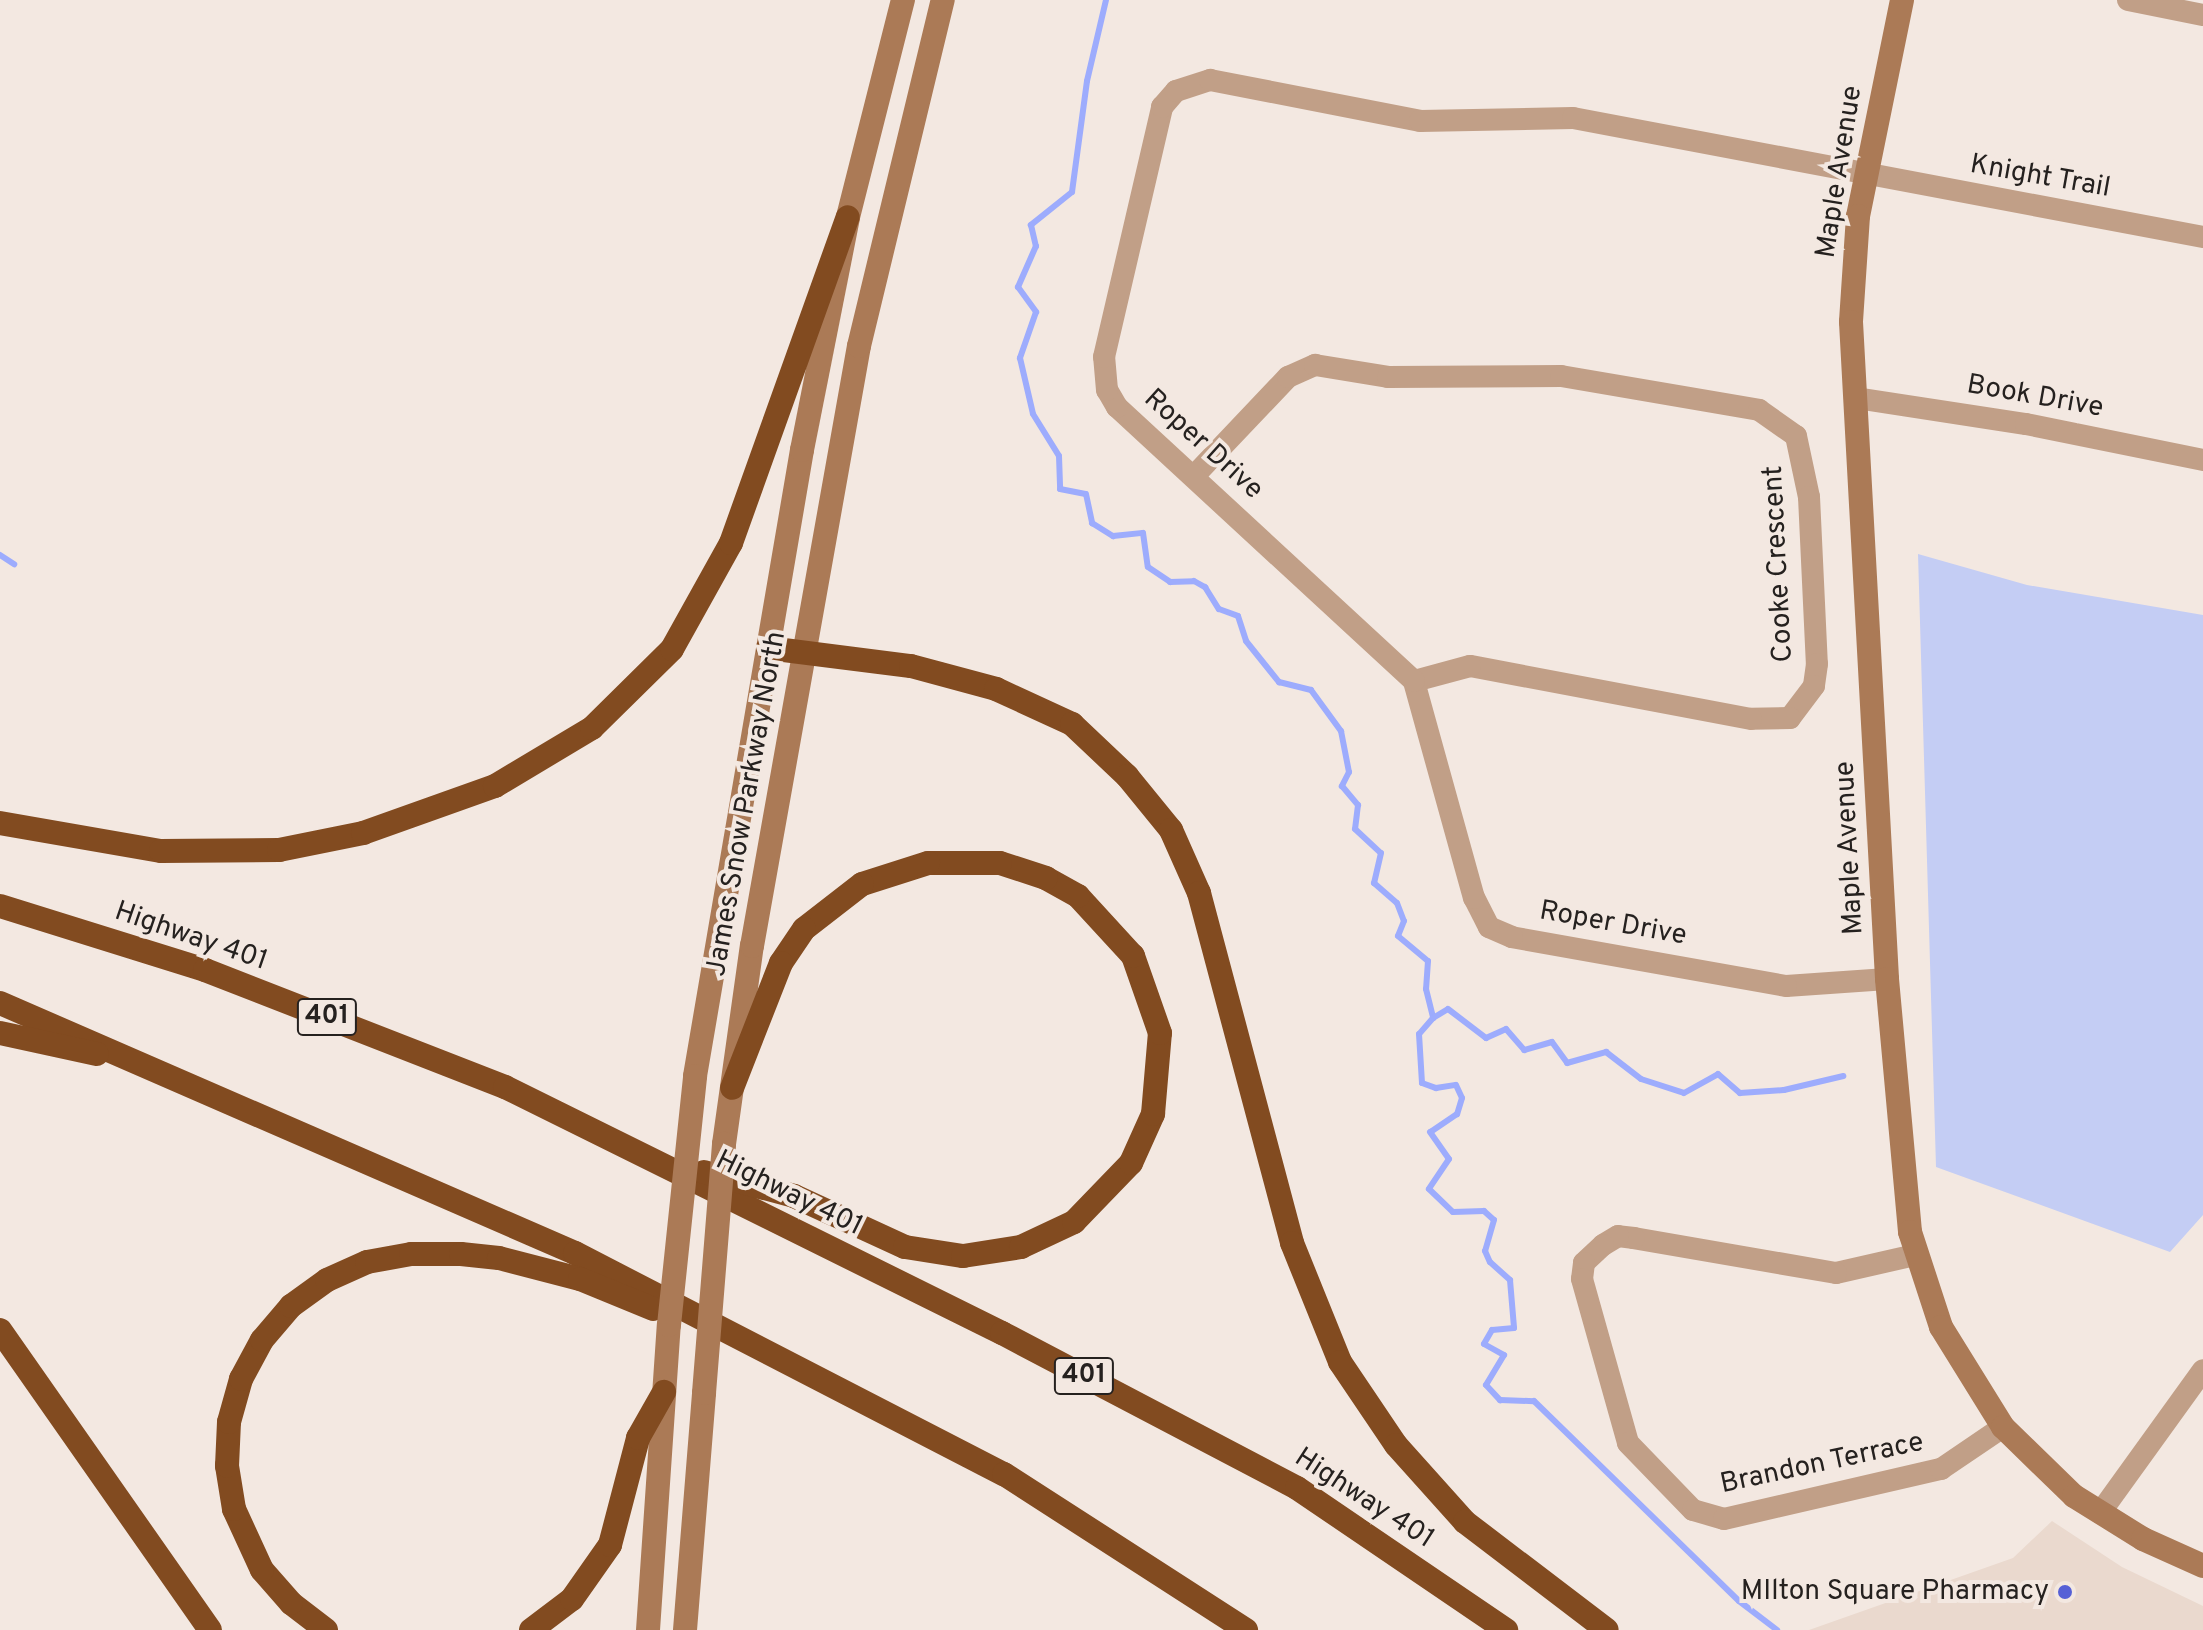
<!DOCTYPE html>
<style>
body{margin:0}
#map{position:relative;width:2203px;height:1630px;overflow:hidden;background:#f3e8e1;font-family:Overpass,sans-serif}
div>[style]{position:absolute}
.built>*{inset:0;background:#ead9ce}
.green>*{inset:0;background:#c4cdf4}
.stream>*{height:6px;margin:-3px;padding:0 3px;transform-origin:3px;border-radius:3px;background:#9dacfd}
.street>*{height:22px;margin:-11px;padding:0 11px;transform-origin:11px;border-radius:11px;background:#c19f87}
.secondary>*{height:24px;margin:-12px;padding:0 12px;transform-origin:12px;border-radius:12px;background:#ab7a56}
.highway>*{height:24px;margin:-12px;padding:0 12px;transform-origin:12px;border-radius:12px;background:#824b20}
.secondary-bridge>*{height:24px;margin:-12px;padding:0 12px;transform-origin:12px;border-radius:12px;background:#ab7a56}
.dots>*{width:22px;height:22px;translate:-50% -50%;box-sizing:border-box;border:4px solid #f3e8e1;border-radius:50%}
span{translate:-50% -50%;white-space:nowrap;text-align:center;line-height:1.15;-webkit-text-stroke:8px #f3e8e1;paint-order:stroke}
.shield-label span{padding:2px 6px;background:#f3e8e1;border:2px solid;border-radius:6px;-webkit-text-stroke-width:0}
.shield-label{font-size:26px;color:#25211f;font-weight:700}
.street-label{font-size:28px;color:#25211f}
.poi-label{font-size:28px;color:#25211f}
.right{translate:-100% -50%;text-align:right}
</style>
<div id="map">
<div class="built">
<i style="clip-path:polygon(2052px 1521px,2122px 1567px,2203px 1606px,2203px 1630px,1809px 1630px,2013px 1558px)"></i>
</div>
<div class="green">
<i style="clip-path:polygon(1918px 554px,2027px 585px,2203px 615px,2203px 1215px,2170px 1252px,1936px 1167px)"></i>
</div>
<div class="stream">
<i style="left:1106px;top:0;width:83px;rotate:103.2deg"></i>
<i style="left:1087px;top:81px;width:112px;rotate:97.7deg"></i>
<i style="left:1072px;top:192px;width:53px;rotate:141.2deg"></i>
<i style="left:1031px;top:225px;width:22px;rotate:77deg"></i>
<i style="left:1036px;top:246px;width:45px;rotate:113.7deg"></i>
<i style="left:1018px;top:287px;width:31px;rotate:54deg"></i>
<i style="left:1036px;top:312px;width:49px;rotate:109.2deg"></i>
<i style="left:1020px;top:358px;width:57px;rotate:76.9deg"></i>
<i style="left:1033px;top:414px;width:49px;rotate:58.2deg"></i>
<i style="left:1059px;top:456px;width:33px;rotate:88deg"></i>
<i style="left:1060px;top:489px;width:26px;rotate:11deg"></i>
<i style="left:1086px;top:494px;width:30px;rotate:78deg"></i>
<i style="left:1092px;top:523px;width:25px;rotate:32deg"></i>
<i style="left:1113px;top:536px;width:30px;rotate:-6deg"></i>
<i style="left:1143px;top:533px;width:34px;rotate:82deg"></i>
<i style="left:1148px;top:567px;width:27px;rotate:34deg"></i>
<i style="left:1170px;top:582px;width:24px;rotate:-2deg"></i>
<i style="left:1194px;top:581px;width:13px;rotate:29deg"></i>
<i style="left:1205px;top:587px;width:26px;rotate:58deg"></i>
<i style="left:1219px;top:609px;width:20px;rotate:20deg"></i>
<i style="left:1238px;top:616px;width:26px;rotate:72deg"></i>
<i style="left:1246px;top:641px;width:53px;rotate:51.2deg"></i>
<i style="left:1279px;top:682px;width:33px;rotate:14deg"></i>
<i style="left:1311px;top:690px;width:51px;rotate:53.8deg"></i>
<i style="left:1341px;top:731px;width:42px;rotate:79deg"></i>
<i style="left:1349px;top:772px;width:16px;rotate:117deg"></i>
<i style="left:1342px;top:786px;width:25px;rotate:50deg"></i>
<i style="left:1358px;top:805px;width:24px;rotate:97deg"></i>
<i style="left:1355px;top:829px;width:35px;rotate:43deg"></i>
<i style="left:1381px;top:853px;width:31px;rotate:103deg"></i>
<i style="left:1374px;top:883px;width:30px;rotate:41deg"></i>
<i style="left:1397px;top:903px;width:19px;rotate:69deg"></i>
<i style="left:1404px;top:921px;width:16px;rotate:112deg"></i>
<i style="left:1398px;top:936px;width:39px;rotate:40deg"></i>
<i style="left:1428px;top:961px;width:28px;rotate:94deg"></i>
<i style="left:1426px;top:989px;width:30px;rotate:76deg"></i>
<i style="left:1433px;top:1018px;width:21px;rotate:131deg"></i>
<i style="left:1419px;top:1034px;width:49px;rotate:86.5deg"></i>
<i style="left:1422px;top:1083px;width:15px;rotate:20deg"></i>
<i style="left:1436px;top:1088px;width:20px;rotate:-9deg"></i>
<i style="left:1456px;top:1085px;width:14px;rotate:65deg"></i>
<i style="left:1462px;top:1098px;width:17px;rotate:107deg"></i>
<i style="left:1457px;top:1114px;width:32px;rotate:146deg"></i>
<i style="left:1430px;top:1132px;width:33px;rotate:55deg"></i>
<i style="left:1449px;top:1159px;width:36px;rotate:124deg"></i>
<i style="left:1429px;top:1189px;width:33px;rotate:44deg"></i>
<i style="left:1453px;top:1212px;width:31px;rotate:-2deg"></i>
<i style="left:1484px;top:1211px;width:13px;rotate:42deg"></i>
<i style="left:1494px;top:1220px;width:32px;rotate:106deg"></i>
<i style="left:1485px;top:1251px;width:12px;rotate:66deg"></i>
<i style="left:1490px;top:1262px;width:27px;rotate:42deg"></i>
<i style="left:1510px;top:1280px;width:48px;rotate:85.2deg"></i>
<i style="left:1514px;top:1328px;width:22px;rotate:175deg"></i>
<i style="left:1492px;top:1330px;width:16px;rotate:120deg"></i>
<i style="left:1484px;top:1344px;width:23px;rotate:29deg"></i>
<i style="left:1504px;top:1355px;width:35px;rotate:121deg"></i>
<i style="left:1486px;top:1385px;width:21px;rotate:47deg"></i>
<i style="left:1500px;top:1400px;width:34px;rotate:2deg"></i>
<i style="left:1534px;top:1401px;width:286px;rotate:44.3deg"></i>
<i style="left:1739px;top:1601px;width:48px;rotate:37.3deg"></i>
<i style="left:0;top:555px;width:17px;rotate:33deg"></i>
<i style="left:1433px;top:1018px;width:17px;rotate:-31deg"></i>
<i style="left:1448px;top:1009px;width:48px;rotate:37.3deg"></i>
<i style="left:1486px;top:1038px;width:22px;rotate:-24deg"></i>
<i style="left:1506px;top:1029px;width:28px;rotate:49deg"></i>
<i style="left:1524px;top:1050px;width:29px;rotate:-16deg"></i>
<i style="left:1552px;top:1042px;width:26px;rotate:54deg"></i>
<i style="left:1567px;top:1063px;width:41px;rotate:-15.8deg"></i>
<i style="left:1606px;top:1052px;width:44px;rotate:37.6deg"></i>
<i style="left:1641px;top:1079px;width:45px;rotate:18deg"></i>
<i style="left:1684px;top:1093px;width:39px;rotate:-29deg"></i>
<i style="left:1718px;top:1074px;width:29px;rotate:41deg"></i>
<i style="left:1740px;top:1093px;width:44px;rotate:-3.9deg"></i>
<i style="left:1784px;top:1090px;width:61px;rotate:-13.3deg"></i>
</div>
<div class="street">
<i style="left:2128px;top:0;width:76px;rotate:11.3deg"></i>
<i style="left:1856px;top:398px;width:172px;rotate:8.7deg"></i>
<i style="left:2026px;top:424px;width:181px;rotate:11.5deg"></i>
<i style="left:1194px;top:476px;width:137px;rotate:-46.5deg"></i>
<i style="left:1288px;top:377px;width:30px;rotate:-24deg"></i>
<i style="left:1315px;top:365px;width:74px;rotate:9.3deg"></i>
<i style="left:1388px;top:377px;width:173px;rotate:-0.3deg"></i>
<i style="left:1561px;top:376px;width:201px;rotate:9.7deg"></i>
<i style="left:1759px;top:410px;width:45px;rotate:35.1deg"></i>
<i style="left:1796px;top:436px;width:62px;rotate:78deg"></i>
<i style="left:1809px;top:497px;width:167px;rotate:87.3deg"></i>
<i style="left:1817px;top:664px;width:22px;rotate:98deg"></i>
<i style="left:1814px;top:686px;width:40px;rotate:127deg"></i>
<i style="left:1790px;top:718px;width:39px;rotate:179deg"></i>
<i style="left:1751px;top:719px;width:286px;rotate:-169.3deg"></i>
<i style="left:1470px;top:666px;width:58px;rotate:165deg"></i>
<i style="left:1887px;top:979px;width:101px;rotate:176deg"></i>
<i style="left:1786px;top:986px;width:278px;rotate:-169.9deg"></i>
<i style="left:1512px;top:937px;width:25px;rotate:-157deg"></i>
<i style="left:1489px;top:927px;width:33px;rotate:-117deg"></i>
<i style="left:1474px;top:898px;width:225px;rotate:-105.5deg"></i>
<i style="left:1414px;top:681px;width:404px;rotate:-137.3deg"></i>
<i style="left:1117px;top:407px;width:20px;rotate:-120deg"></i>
<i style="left:1107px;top:390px;width:33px;rotate:-95deg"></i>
<i style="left:1104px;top:357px;width:257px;rotate:-76.9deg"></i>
<i style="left:1162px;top:107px;width:21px;rotate:-49deg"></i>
<i style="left:1176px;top:91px;width:36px;rotate:-18deg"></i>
<i style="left:1210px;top:80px;width:214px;rotate:11deg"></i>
<i style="left:1420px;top:121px;width:153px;rotate:-1.1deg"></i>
<i style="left:1573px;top:118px;width:641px;rotate:10.7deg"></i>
<i style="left:1915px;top:1255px;width:81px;rotate:167.2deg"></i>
<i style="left:1836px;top:1273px;width:205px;rotate:-170.2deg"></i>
<i style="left:1634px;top:1238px;width:16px;rotate:-173deg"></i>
<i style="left:1618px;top:1236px;width:17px;rotate:149deg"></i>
<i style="left:1603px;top:1245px;width:26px;rotate:137deg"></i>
<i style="left:1584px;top:1263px;width:16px;rotate:97deg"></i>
<i style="left:1582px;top:1279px;width:170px;rotate:74.3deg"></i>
<i style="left:1628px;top:1443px;width:93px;rotate:45.9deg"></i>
<i style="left:1693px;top:1510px;width:32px;rotate:16deg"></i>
<i style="left:1724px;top:1519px;width:223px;rotate:-13deg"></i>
<i style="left:1941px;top:1469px;width:75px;rotate:-34.1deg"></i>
<i style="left:2100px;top:1513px;width:176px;rotate:-54.2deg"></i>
</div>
<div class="secondary">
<i style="left:1902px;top:0;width:220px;rotate:101.5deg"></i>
<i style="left:1858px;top:216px;width:106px;rotate:93.8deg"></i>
<i style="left:1851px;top:322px;width:658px;rotate:86.86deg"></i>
<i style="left:1887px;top:979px;width:254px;rotate:84.8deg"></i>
<i style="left:1910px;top:1232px;width:100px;rotate:71.9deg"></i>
<i style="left:1941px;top:1327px;width:118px;rotate:58.2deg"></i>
<i style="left:2003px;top:1427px;width:99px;rotate:44.2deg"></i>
<i style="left:2074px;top:1496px;width:81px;rotate:31.9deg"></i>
<i style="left:2143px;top:1539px;width:66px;rotate:24.2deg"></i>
<i style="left:695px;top:1076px;width:635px;rotate:-80.3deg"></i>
<i style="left:802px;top:450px;width:237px;rotate:-78.8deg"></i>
<i style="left:848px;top:217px;width:224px;rotate:-75.8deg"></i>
<i style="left:724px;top:1144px;width:200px;rotate:-82deg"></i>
<i style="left:752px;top:946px;width:609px;rotate:-79.89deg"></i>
<i style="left:859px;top:346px;width:356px;rotate:-76.4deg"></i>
<i style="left:648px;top:1630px;width:306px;rotate:-86.1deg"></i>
<i style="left:685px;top:1630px;width:238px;rotate:-85.4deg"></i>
</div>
<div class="highway">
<i style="left:768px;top:648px;width:144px;rotate:7.2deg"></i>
<i style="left:911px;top:666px;width:88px;rotate:15.1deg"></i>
<i style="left:996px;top:689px;width:84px;rotate:24.7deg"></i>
<i style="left:1072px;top:724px;width:76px;rotate:43.4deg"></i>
<i style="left:1127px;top:776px;width:70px;rotate:50.8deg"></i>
<i style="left:1171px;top:830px;width:69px;rotate:66deg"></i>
<i style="left:1199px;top:893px;width:362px;rotate:75.1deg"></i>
<i style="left:1292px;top:1243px;width:128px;rotate:68deg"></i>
<i style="left:1340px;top:1362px;width:100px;rotate:56deg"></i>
<i style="left:1396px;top:1445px;width:103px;rotate:48.1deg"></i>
<i style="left:1465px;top:1522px;width:178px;rotate:37.3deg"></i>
<i style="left:0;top:823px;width:163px;rotate:9.9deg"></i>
<i style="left:161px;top:851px;width:118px;rotate:-0.5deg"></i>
<i style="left:279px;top:850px;width:86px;rotate:-11.4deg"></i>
<i style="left:363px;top:833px;width:140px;rotate:-19.6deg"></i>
<i style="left:495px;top:786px;width:113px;rotate:-30.9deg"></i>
<i style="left:592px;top:728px;width:112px;rotate:-44.6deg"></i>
<i style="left:672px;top:649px;width:121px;rotate:-60.9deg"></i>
<i style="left:731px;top:543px;width:346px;rotate:-70.3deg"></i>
<i style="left:0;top:906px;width:215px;rotate:17.3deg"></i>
<i style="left:205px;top:970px;width:322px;rotate:21.3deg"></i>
<i style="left:505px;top:1087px;width:555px;rotate:26.33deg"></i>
<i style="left:1002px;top:1333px;width:333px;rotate:27.7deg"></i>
<i style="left:1297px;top:1488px;width:253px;rotate:34.2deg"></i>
<i style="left:0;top:1003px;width:627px;rotate:23.5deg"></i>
<i style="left:575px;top:1253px;width:483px;rotate:27.3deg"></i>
<i style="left:1004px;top:1474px;width:288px;rotate:32.8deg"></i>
<i style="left:0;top:1033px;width:99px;rotate:12.2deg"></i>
<i style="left:704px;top:1172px;width:93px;rotate:14.9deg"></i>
<i style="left:794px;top:1196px;width:122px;rotate:24.7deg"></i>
<i style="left:905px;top:1247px;width:59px;rotate:8.8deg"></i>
<i style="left:963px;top:1256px;width:59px;rotate:-8.8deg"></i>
<i style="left:1021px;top:1247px;width:59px;rotate:-25.3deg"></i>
<i style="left:1074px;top:1222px;width:82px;rotate:-46deg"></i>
<i style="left:1131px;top:1163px;width:54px;rotate:-65.8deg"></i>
<i style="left:1153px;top:1114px;width:81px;rotate:-85.1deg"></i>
<i style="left:1160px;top:1033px;width:82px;rotate:-109.3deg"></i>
<i style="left:1133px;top:956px;width:81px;rotate:-132.5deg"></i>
<i style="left:1078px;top:896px;width:37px;rotate:-151deg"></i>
<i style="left:1046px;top:878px;width:48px;rotate:-161.9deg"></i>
<i style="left:1000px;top:863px;width:72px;rotate:180deg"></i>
<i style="left:928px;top:863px;width:69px;rotate:162.3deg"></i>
<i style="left:862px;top:884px;width:73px;rotate:142.2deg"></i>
<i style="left:804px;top:929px;width:41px;rotate:124.1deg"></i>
<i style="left:781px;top:963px;width:134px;rotate:111.4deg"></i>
<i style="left:0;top:1330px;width:366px;rotate:55deg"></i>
<i style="left:326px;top:1630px;width:44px;rotate:-142.4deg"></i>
<i style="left:291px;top:1603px;width:44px;rotate:-131.3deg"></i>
<i style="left:262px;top:1570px;width:67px;rotate:-114.7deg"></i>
<i style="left:234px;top:1509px;width:44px;rotate:-99.2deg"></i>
<i style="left:227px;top:1466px;width:44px;rotate:-87.4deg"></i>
<i style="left:229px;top:1422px;width:45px;rotate:-74.4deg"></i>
<i style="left:241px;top:1379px;width:44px;rotate:-61.7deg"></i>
<i style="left:262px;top:1340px;width:45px;rotate:-49.5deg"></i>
<i style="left:291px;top:1306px;width:44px;rotate:-35.8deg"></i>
<i style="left:327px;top:1280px;width:44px;rotate:-24.2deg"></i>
<i style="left:367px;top:1262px;width:45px;rotate:-10.3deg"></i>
<i style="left:411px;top:1254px;width:50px"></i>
<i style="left:461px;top:1254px;width:38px;rotate:6deg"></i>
<i style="left:499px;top:1258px;width:84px;rotate:14.5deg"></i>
<i style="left:580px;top:1279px;width:79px;rotate:22.3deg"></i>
<i style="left:531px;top:1630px;width:51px;rotate:-37.1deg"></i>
<i style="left:572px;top:1599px;width:66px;rotate:-54.9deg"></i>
<i style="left:610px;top:1545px;width:111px;rotate:-75.3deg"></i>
<i style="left:638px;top:1438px;width:53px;rotate:-60.5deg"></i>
</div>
<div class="secondary-bridge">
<i style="left:669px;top:1325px;width:250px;rotate:-84deg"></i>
<i style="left:704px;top:1393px;width:250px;rotate:-85.4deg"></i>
</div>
<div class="dots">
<i style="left:2065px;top:1592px;background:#5660d6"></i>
</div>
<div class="shield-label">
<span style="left:327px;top:1017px">401</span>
<span style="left:1084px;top:1376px">401</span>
</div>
<div class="street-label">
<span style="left:1840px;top:172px;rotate:-81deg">Maple Avenue</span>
<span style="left:2040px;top:177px;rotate:10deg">Knight Trail</span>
<span style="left:2035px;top:397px;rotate:10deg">Book Drive</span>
<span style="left:1203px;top:445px;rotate:42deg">Roper Drive</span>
<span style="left:1779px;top:564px;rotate:-93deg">Cooke Crescent</span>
<span style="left:747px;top:804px;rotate:-80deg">James Snow Parkway North</span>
<span style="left:1850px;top:848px;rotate:-93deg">Maple Avenue</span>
<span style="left:1613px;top:924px;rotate:10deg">Roper Drive</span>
<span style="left:191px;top:937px;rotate:19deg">Highway 401</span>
<span style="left:789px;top:1194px;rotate:26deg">Highway 401</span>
<span style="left:1822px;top:1464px;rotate:-12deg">Brandon Terrace</span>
<span style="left:1364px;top:1499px;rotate:33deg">Highway 401</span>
</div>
<div class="poi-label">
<span class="right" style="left:2049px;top:1592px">MIlton Square Pharmacy</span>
</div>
</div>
